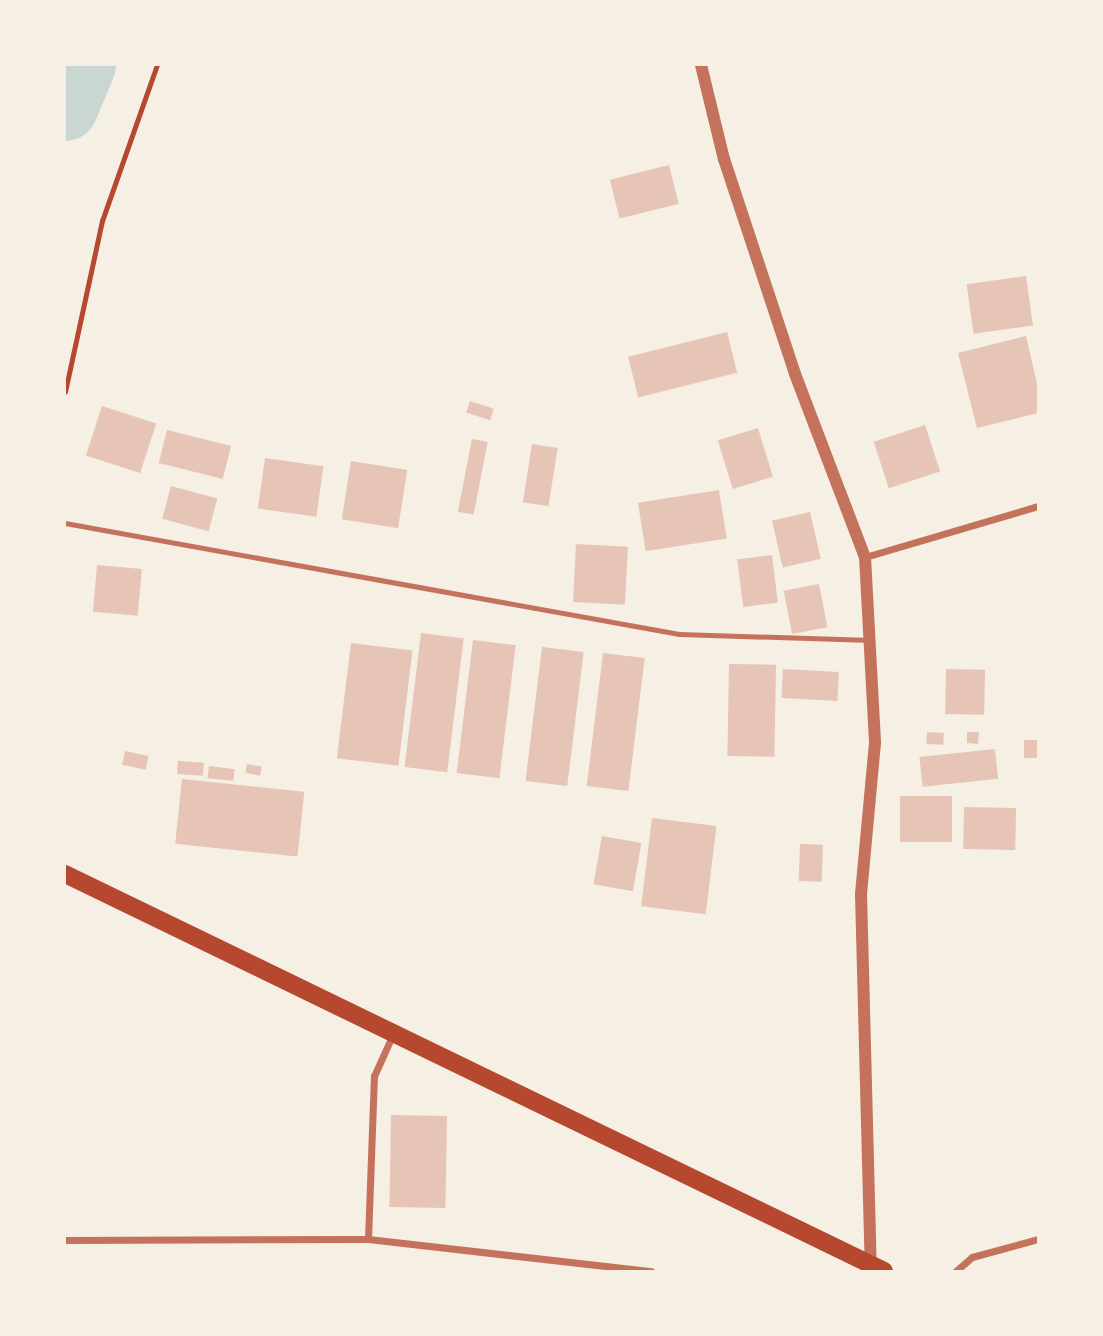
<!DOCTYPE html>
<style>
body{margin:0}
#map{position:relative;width:1103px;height:1336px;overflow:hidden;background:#f6efe4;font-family:Manrope,sans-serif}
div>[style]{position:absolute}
.river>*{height:66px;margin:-33px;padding:0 33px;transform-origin:33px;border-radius:33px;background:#c9d6d2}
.building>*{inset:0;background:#e6c5b7;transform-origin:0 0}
.path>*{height:4.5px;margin:-2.25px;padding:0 2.25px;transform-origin:2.25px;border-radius:2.25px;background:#b5482f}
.service>*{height:5px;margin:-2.5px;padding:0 2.5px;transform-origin:2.5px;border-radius:2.5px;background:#c5725c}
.minor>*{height:7px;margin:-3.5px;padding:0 3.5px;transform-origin:3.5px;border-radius:3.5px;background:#c5725c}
.tertiary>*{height:12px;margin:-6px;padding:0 6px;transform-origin:6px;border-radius:6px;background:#c5725c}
.primary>*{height:18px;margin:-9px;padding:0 9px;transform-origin:9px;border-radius:9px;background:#b5482f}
span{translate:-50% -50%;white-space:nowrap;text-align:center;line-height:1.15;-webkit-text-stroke:6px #f6efe4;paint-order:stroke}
.frame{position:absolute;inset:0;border:66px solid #f6efe4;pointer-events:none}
</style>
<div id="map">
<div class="river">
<i style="left:65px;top:108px;width:47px;rotate:-67.3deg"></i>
</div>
<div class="building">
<i style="left:669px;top:165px;width:40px;height:61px;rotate:76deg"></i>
<i style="left:1026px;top:276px;width:50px;height:60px;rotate:82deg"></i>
<i style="left:727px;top:332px;width:42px;height:102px;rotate:76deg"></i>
<i style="clip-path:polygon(1026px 336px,1038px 388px,1038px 413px,977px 428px,958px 353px)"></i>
<i style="left:470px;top:401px;width:25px;height:12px;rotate:18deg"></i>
<i style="left:102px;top:406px;width:57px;height:52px;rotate:18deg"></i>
<i style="left:925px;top:425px;width:49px;height:54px;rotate:72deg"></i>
<i style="left:758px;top:428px;width:51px;height:42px;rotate:73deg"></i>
<i style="left:167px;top:430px;width:66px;height:34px;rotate:14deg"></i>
<i style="left:472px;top:439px;width:16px;height:74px;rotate:11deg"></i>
<i style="left:532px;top:444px;width:26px;height:59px;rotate:9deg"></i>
<i style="left:265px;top:458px;width:59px;height:51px;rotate:8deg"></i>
<i style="left:351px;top:461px;width:57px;height:59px;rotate:9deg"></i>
<i style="left:171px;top:486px;width:48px;height:34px;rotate:15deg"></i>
<i style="left:719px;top:490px;width:49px;height:82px;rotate:81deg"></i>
<i style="left:810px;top:512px;width:48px;height:39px;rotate:77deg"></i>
<i style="left:576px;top:544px;width:52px;height:58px;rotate:3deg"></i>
<i style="left:772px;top:555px;width:48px;height:35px;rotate:83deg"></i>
<i style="left:97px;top:565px;width:45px;height:47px;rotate:5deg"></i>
<i style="left:819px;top:584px;width:44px;height:36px;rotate:79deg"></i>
<i style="left:421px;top:633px;width:43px;height:135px;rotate:7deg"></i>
<i style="left:473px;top:640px;width:43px;height:134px;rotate:7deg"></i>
<i style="left:351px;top:643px;width:62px;height:116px;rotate:7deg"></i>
<i style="left:542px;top:647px;width:42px;height:135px;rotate:7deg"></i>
<i style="left:603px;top:653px;width:42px;height:134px;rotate:7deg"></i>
<i style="left:729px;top:664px;width:47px;height:92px;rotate:1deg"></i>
<i style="left:783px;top:669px;width:56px;height:29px;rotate:3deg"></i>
<i style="left:946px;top:669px;width:39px;height:45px;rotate:1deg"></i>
<i style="left:927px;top:732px;width:17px;height:12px;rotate:3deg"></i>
<i style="clip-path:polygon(967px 732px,979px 732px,978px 744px,967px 743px)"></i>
<i style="left:1024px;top:740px;width:14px;height:18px"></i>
<i style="left:995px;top:749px;width:30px;height:76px;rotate:84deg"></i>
<i style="left:125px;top:751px;width:24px;height:14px;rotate:12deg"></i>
<i style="left:178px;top:761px;width:26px;height:13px;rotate:4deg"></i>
<i style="left:247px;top:764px;width:15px;height:9px;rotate:11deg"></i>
<i style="left:209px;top:766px;width:26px;height:12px;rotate:7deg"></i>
<i style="left:182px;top:779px;width:123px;height:65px;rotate:6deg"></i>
<i style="left:900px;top:796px;width:52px;height:46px"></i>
<i style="left:964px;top:807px;width:52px;height:42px;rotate:1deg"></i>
<i style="left:652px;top:818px;width:65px;height:89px;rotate:7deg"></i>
<i style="left:602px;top:836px;width:40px;height:49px;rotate:10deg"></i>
<i style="left:800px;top:844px;width:23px;height:37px;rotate:2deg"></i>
<i style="left:447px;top:1116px;width:92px;height:56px;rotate:91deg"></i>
</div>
<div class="path">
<i style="left:65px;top:392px;width:175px;rotate:-77.8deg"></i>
<i style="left:102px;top:221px;width:165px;rotate:-70.6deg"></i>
</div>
<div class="service">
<i style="left:65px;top:523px;width:624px;rotate:10.25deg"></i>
<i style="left:679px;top:634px;width:192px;rotate:1.8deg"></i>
</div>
<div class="minor">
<i style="left:865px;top:557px;width:180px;rotate:-16.4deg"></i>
<i style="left:368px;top:1239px;width:163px;rotate:-87.9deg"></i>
<i style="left:374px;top:1076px;width:46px;rotate:-65.7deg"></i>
<i style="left:65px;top:1240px;width:303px;rotate:-0.2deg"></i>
<i style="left:368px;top:1239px;width:285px;rotate:6.5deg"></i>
<i style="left:956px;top:1271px;width:21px;rotate:-41deg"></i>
<i style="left:972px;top:1257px;width:68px;rotate:-15.3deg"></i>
</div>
<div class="tertiary">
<i style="left:701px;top:65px;width:97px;rotate:76.3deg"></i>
<i style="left:724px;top:159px;width:226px;rotate:71.7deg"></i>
<i style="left:795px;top:374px;width:196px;rotate:69.1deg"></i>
<i style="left:865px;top:557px;width:186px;rotate:86.9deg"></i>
<i style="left:875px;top:743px;width:152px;rotate:95.3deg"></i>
<i style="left:861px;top:894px;width:377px;rotate:88.5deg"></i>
</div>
<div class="primary">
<i style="left:65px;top:874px;width:910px;rotate:25.86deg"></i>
</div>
<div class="frame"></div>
</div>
